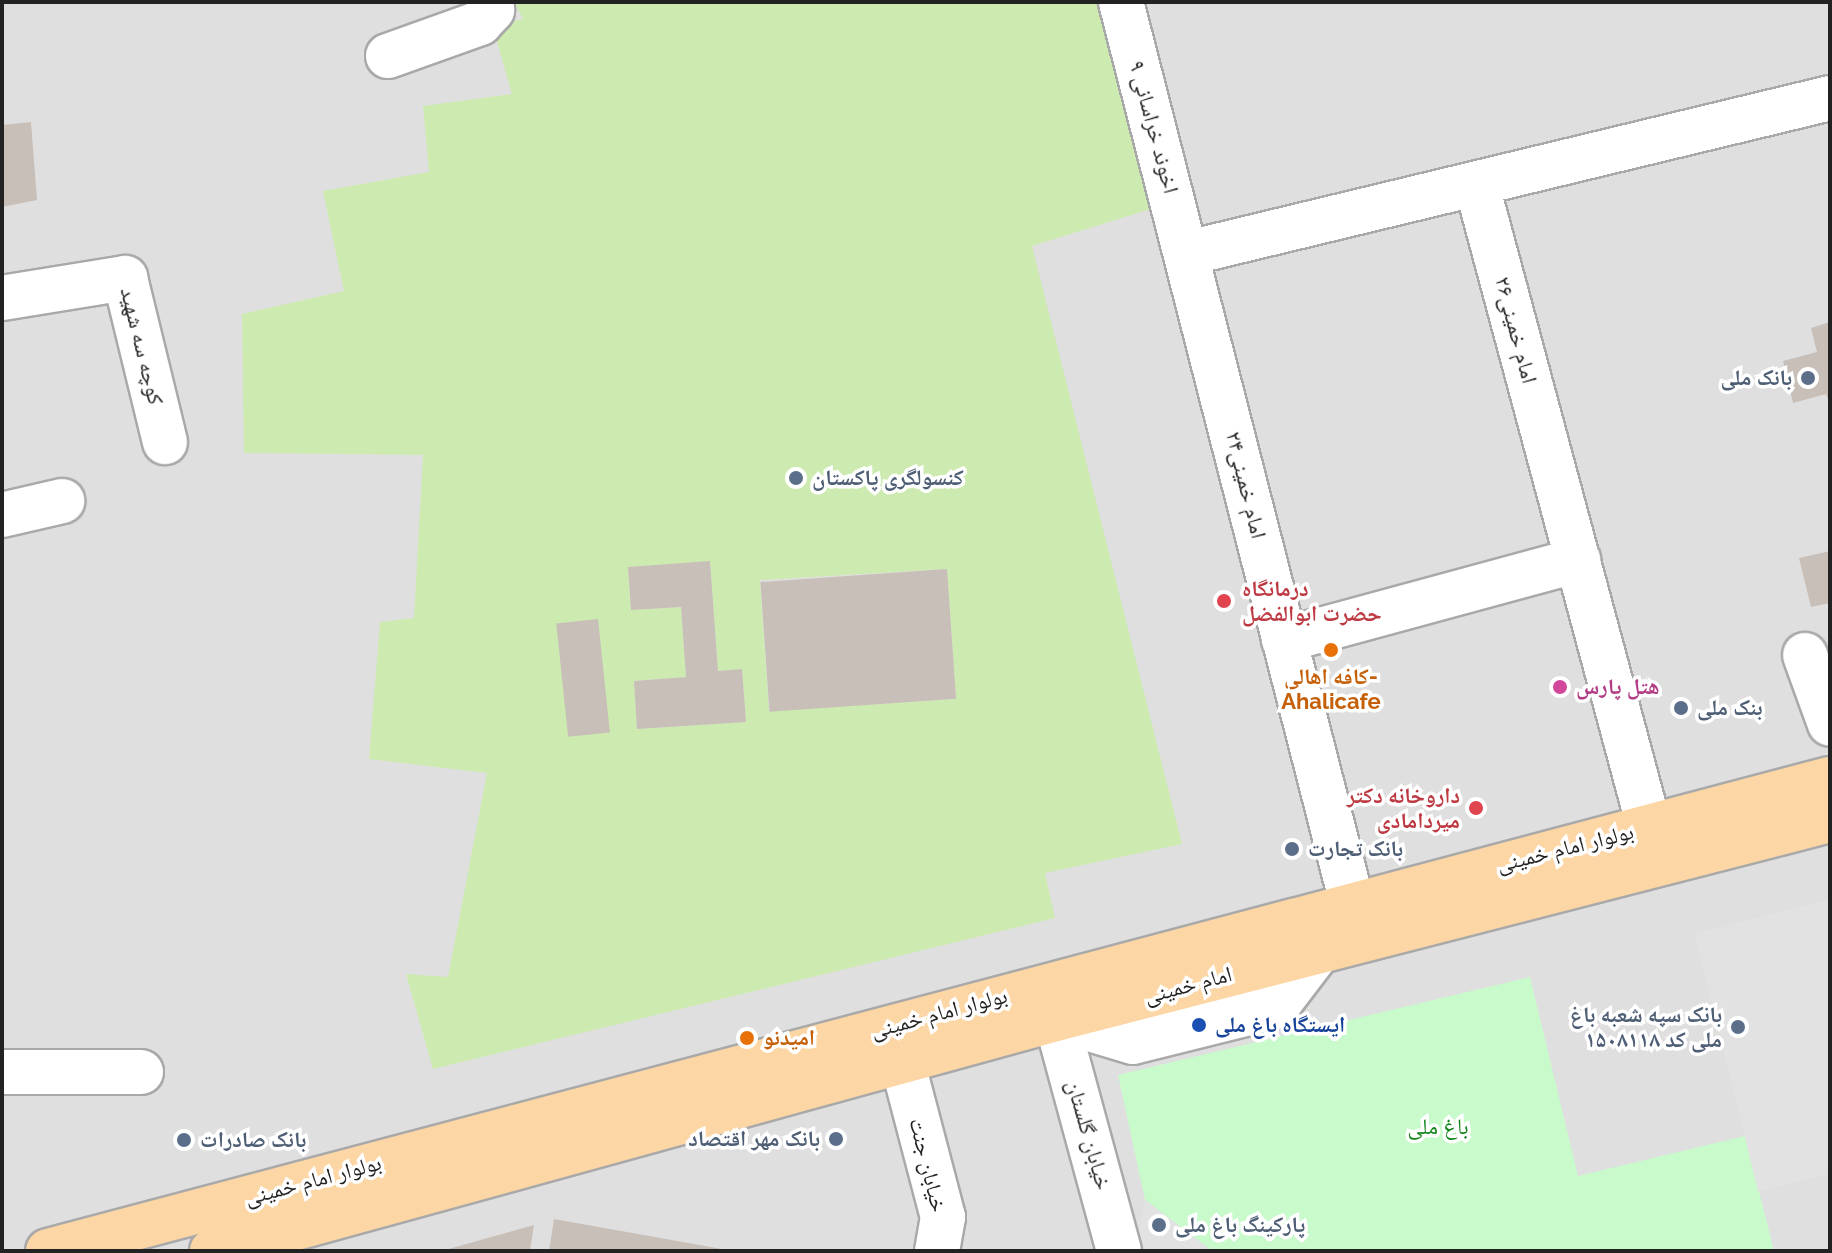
<!DOCTYPE html>
<meta charset="utf-8">
<style>
body{margin:0}
#map{position:relative;width:1832px;height:1253px;overflow:hidden;background:#f2efe9;font-family:Raleway,"Noto Naskh Arabic",sans-serif}
div>[style]{position:absolute}
.residential>*{inset:0;background:#e0dfdf;transform-origin:0 0}
.grass>*{inset:0;background:#cdebb0}
.park>*{inset:0;background:#c8facc}
.parking>*{inset:0;background:#e2e2e2}
.building>*{inset:0;background:#c7bfb8;transform-origin:0 0}
.roads{filter:drop-shadow(2px 0 #a9a9a9) drop-shadow(-2px 0 #a9a9a9) drop-shadow(0 2px #a9a9a9) drop-shadow(0 -2px #a9a9a9)}
.minor>*{height:44px;margin:-22px;padding:0 22px;transform-origin:22px;border-radius:22px;background:#fff}
.major>*{height:44px;margin:-22px;padding:0 22px;transform-origin:22px;border-radius:22px;background:#fcd6a4}
.dots>*{width:22px;height:22px;translate:-50% -50%;box-sizing:border-box;border:4px solid #fff;border-radius:50%}
span{translate:-50% -50%;white-space:nowrap;text-align:center;line-height:1.15;-webkit-text-stroke:7px #fff;paint-order:stroke}
.street-label{font-size:22px;color:#222}
.service-label{font-size:22px;color:#4e5e75;font-weight:700}
.right{translate:-100% -50%;text-align:right}
.left{translate:0 -50%;text-align:left}
.health-label{font-size:22px;color:#be3a42;font-weight:700}
.food-label{font-size:22px;color:#c56008;font-weight:700}
.hotel-label{font-size:22px;color:#b23c85;font-weight:700}
.transit-label{font-size:22px;color:#164399;font-weight:700}
.park-label{font-size:22px;color:#0c8416}
.frame{position:absolute;inset:0;border:4px solid #222;pointer-events:none}
</style>
<div id="map">
<div class="residential">
<i style="left:2px;top:2px;width:1828px;height:1249px"></i>
</div>
<div class="grass">
<i style="clip-path:polygon(evenodd,514px 2px,1096px 2px,1154px 208px,1032px 246px,1182px 844px,1045px 873px,1055px 918px,433px 1069px,406px 974px,448px 977px,487px 773px,369px 759px,380px 622px,414px 618px,423px 455px,244px 453px,242px 314px,344px 291px,323px 191px,429px 172px,423px 106px,512px 94px,492px 25px,523px 19px,514px 2px,710px 562px,718px 671px,742px 669px,746px 722px,637px 729px,634px 681px,686px 677px,681px 607px,631px 610px,628px 567px,710px 562px,514px 2px,947px 569px,956px 699px,769px 711px,760px 580px,947px 569px)"></i>
</div>
<div class="park">
<i style="clip-path:polygon(1530px 977px,1578px 1176px,1745px 1136px,1774px 1251px,1212px 1251px,1145px 1200px,1118px 1075px)"></i>
</div>
<div class="parking">
<i style="clip-path:polygon(1830px 900px,1830px 1174px,1758px 1191px,1695px 934px)"></i>
<i style="clip-path:polygon(1145px 1200px,1212px 1251px,1135px 1251px)"></i>
</div>
<div class="building">
<i style="clip-path:polygon(31px 122px,37px 200px,2px 207px,2px 125px)"></i>
<i style="clip-path:polygon(1830px 322px,1830px 404px,1826px 394px,1793px 403px,1783px 361px,1817px 352px,1811px 328px)"></i>
<i style="clip-path:polygon(1830px 551px,1830px 603px,1811px 607px,1799px 558px)"></i>
<i style="clip-path:polygon(710px 561px,718px 671px,742px 669px,746px 722px,637px 729px,634px 681px,686px 677px,681px 607px,631px 610px,628px 567px)"></i>
<i style="left:947px;top:569px;width:130px;height:187px;rotate:86deg"></i>
<i style="left:598px;top:619px;width:114px;height:42px;rotate:84deg"></i>
<i style="clip-path:polygon(554px 1219px,722px 1249px,722px 1251px,549px 1251px)"></i>
<i style="clip-path:polygon(534px 1225px,530px 1251px,445px 1251px,445px 1250px)"></i>
</div>
<div class="roads">
<div class="minor">
<i style="left:1121px;top:2px;width:930px;rotate:75.62deg"></i>
<i style="left:388px;top:56px;width:98px;rotate:-19.7deg"></i>
<i style="left:480px;top:23px;width:18px;rotate:-47deg"></i>
<i style="left:492px;top:10px;width:9px;rotate:-111deg"></i>
<i style="left:1477px;top:186px;width:663px;rotate:74.96deg"></i>
<i style="left:1188px;top:253px;width:660px;rotate:-13.57deg"></i>
<i style="left:2px;top:298px;width:125px;rotate:-9.2deg"></i>
<i style="left:125px;top:278px;width:169px;rotate:76.3deg"></i>
<i style="left:2px;top:515px;width:62px;rotate:-13.1deg"></i>
<i style="left:1284px;top:640px;width:305px;rotate:-15.2deg"></i>
<i style="left:1805px;top:655px;width:73px;rotate:70.1deg"></i>
<i style="left:1056px;top:1019px;width:80px;rotate:16.6deg"></i>
<i style="left:1133px;top:1042px;width:148px;rotate:-14deg"></i>
<i style="left:1277px;top:1006px;width:69px;rotate:-52.6deg"></i>
<i style="left:1056px;top:1019px;width:240px;rotate:74.8deg"></i>
<i style="left:2px;top:1072px;width:139px"></i>
<i style="left:907px;top:1080px;width:142px;rotate:75.3deg"></i>
<i style="left:943px;top:1217px;width:35px;rotate:100deg"></i>
</div>
<div class="major">
<i style="left:48px;top:1251px;width:1843px;rotate:-14.84deg"></i>
<i style="left:212px;top:1251px;width:875px;rotate:-15.37deg"></i>
<i style="left:1056px;top:1019px;width:799px;rotate:-14.42deg"></i>
</div>
</div>
<div class="dots">
<i style="left:1808px;top:378px;background:#5c6f8a"></i>
<i style="left:796px;top:478px;background:#5c6f8a"></i>
<i style="left:1224px;top:601px;background:#e0444e"></i>
<i style="left:1331px;top:650px;background:#e8710a"></i>
<i style="left:1560px;top:687px;background:#d1479c"></i>
<i style="left:1681px;top:708px;background:#5c6f8a"></i>
<i style="left:1476px;top:808px;background:#e0444e"></i>
<i style="left:1292px;top:849px;background:#5c6f8a"></i>
<i style="left:1199px;top:1025px;background:#1a4fb4"></i>
<i style="left:1738px;top:1027px;background:#5c6f8a"></i>
<i style="left:747px;top:1038px;background:#e8710a"></i>
<i style="left:836px;top:1139px;background:#5c6f8a"></i>
<i style="left:184px;top:1140px;background:#5c6f8a"></i>
<i style="left:1159px;top:1225px;background:#5c6f8a"></i>
</div>
<div class="street-label">
<span style="left:1154px;top:127px;rotate:75deg">اخوند خراسانی ۹</span>
<span style="left:1516px;top:330px;rotate:75deg">امام خمینی۲۶</span>
<span style="left:142px;top:346px;rotate:76deg">کوچه سه شهید</span>
<span style="left:1246px;top:485px;rotate:76deg">امام خمینی۲۴</span>
<span style="left:1565px;top:848px;rotate:-14deg">بولوار امام خمینی</span>
<span style="left:1188px;top:985px;rotate:-15deg">امام خمینی</span>
<span style="left:939px;top:1013px;rotate:-15deg">بولوار امام خمینی</span>
<span style="left:1089px;top:1135px;rotate:74deg">خیابان گلستان</span>
<span style="left:928px;top:1165px;rotate:76deg">خیابان جنت</span>
<span style="left:313px;top:1180px;rotate:-15deg">بولوار امام خمینی</span>
</div>
<div class="service-label">
<span class="right" style="left:1792px;top:378px">بانک ملی</span>
<span class="left" style="left:812px;top:478px">کنسولگری پاکستان</span>
<span class="left" style="left:1697px;top:708px">بنک ملی</span>
<span class="left" style="left:1308px;top:849px">بانک تجارت</span>
<span class="right" style="left:1722px;top:1027px">بانک سپه شعبه باغ<br>ملی کد ۱۵۰۸۱۱۸</span>
<span class="right" style="left:820px;top:1139px">بانک مهر اقتصاد</span>
<span class="left" style="left:200px;top:1140px">بانک صادرات</span>
<span class="left" style="left:1175px;top:1225px">پارکینگ باغ ملی</span>
</div>
<div class="health-label">
<span class="left" style="left:1242px;top:601px">درمانگاه<br>حضرت ابوالفضل</span>
<span class="right" style="left:1460px;top:808px">داروخانه دکتر<br>میردامادی</span>
</div>
<div class="food-label">
<span style="left:1331px;top:689px">کافه اهالی-<br>Ahalicafe</span>
<span class="left" style="left:763px;top:1038px">امیدنو</span>
</div>
<div class="hotel-label">
<span class="left" style="left:1576px;top:687px">هتل پارس</span>
</div>
<div class="transit-label">
<span class="left" style="left:1215px;top:1025px">ایستگاه باغ ملی</span>
</div>
<div class="park-label">
<span style="left:1438px;top:1127px">باغ ملی</span>
</div>
<div class="frame"></div>
</div>
